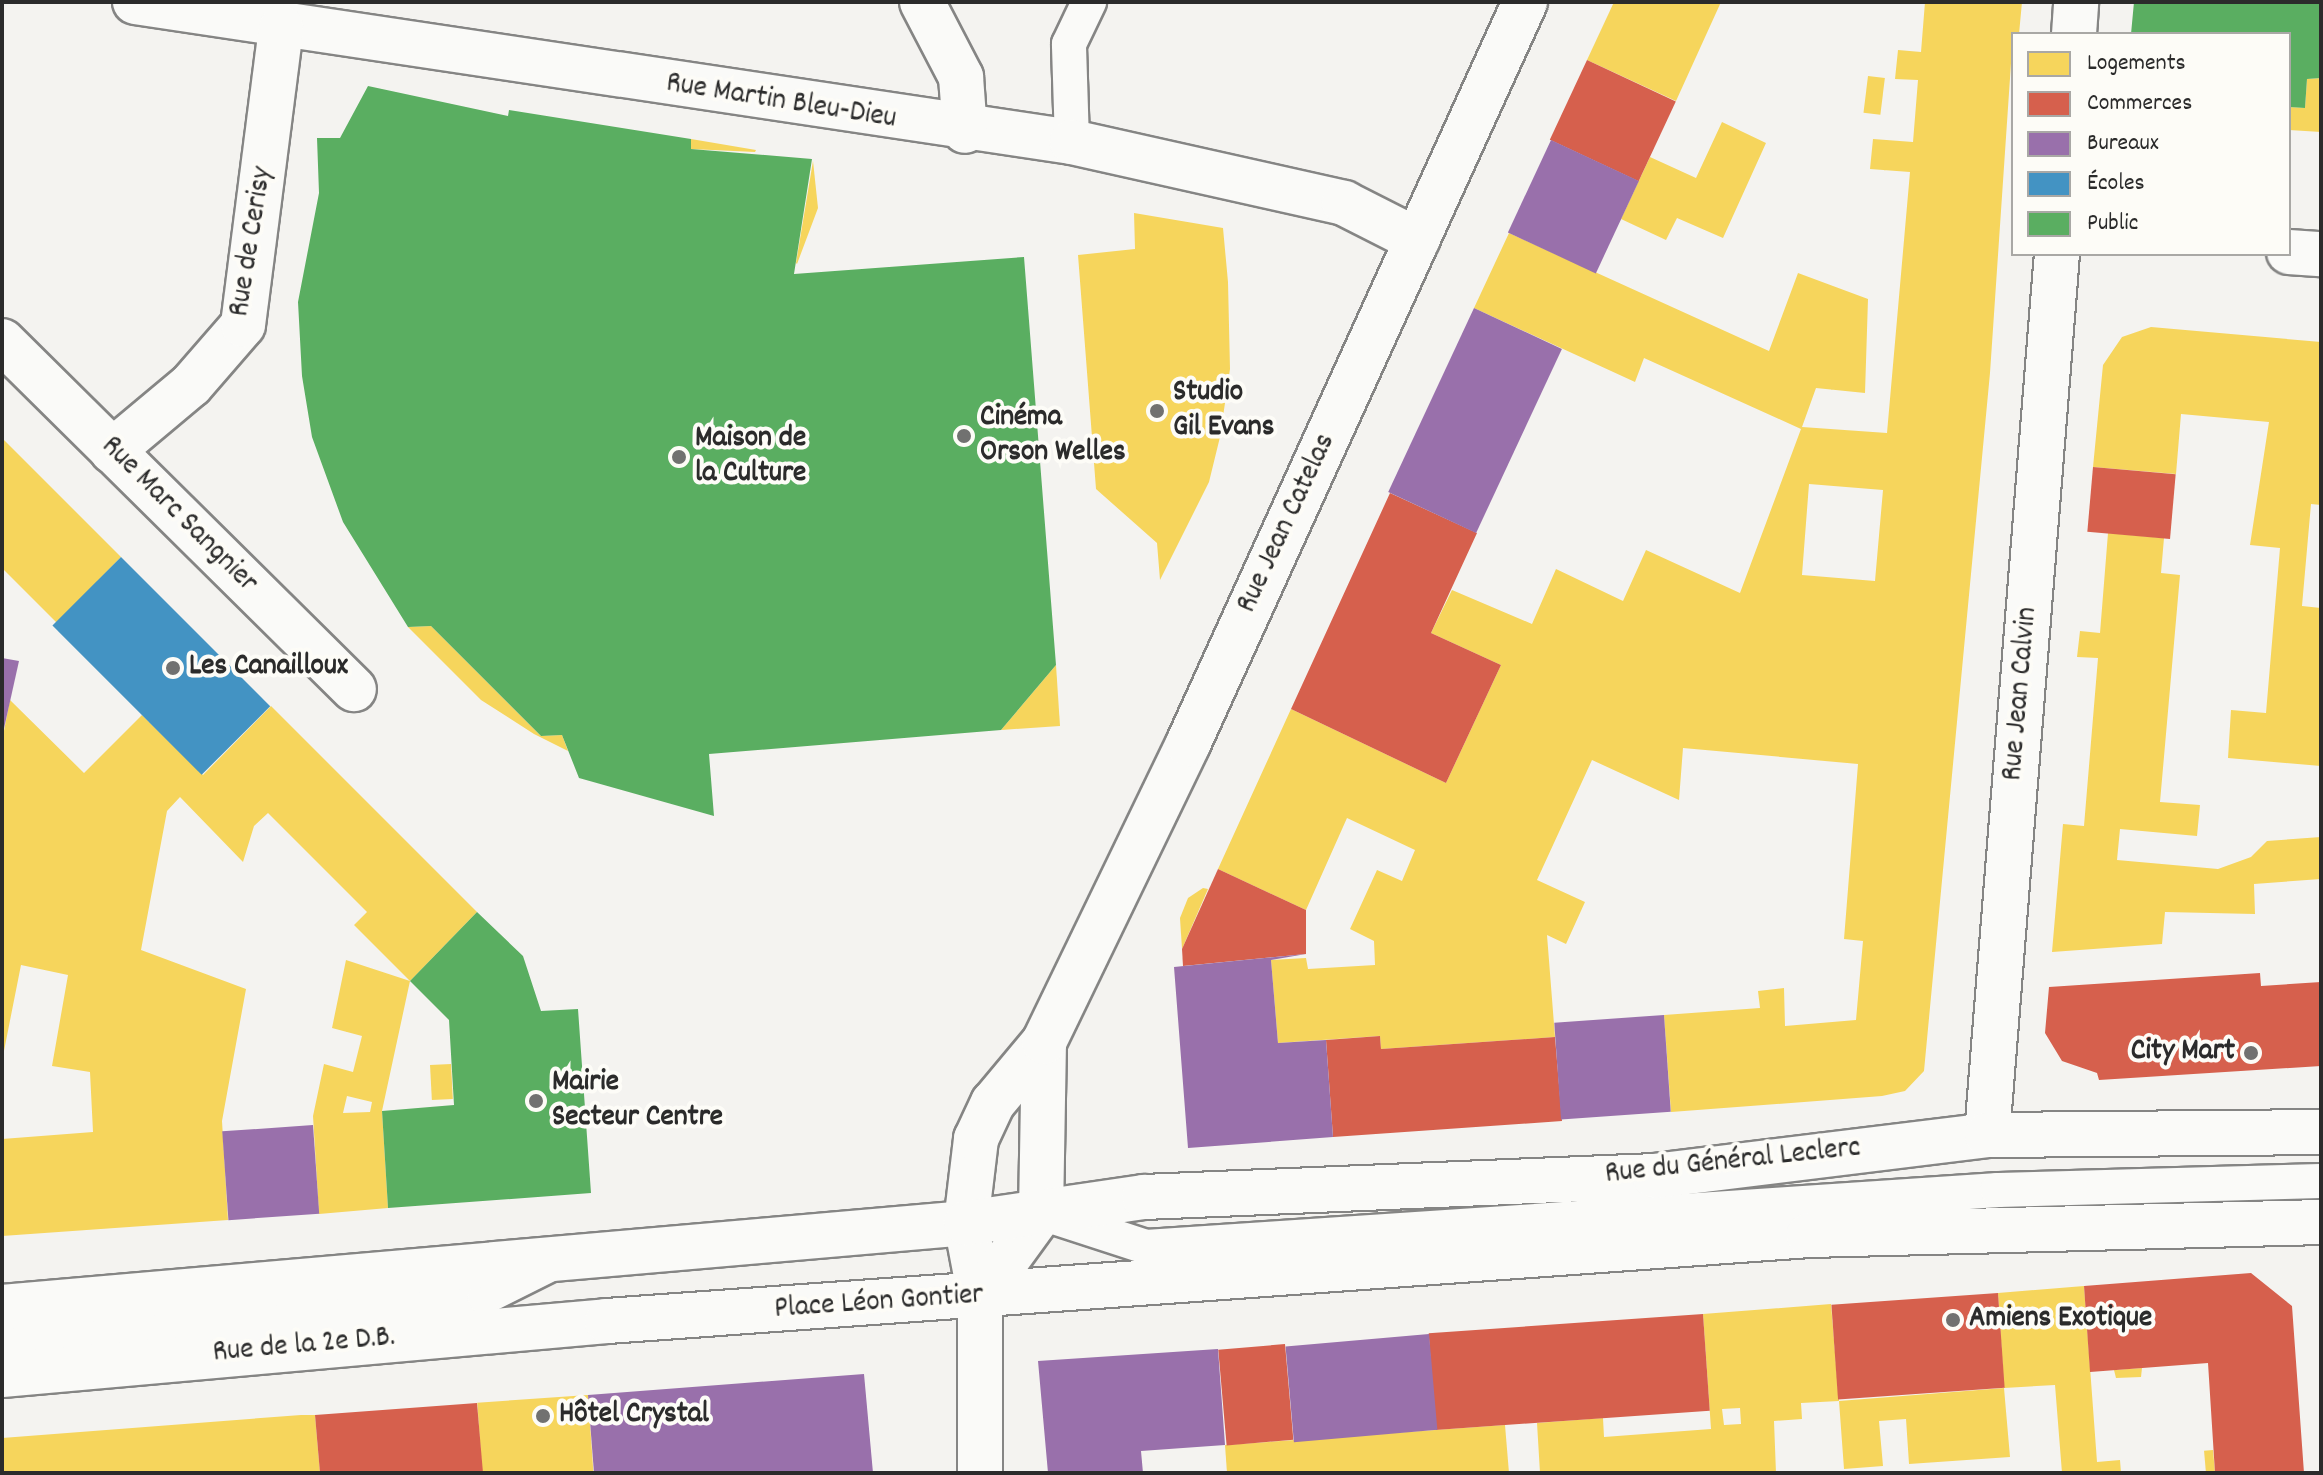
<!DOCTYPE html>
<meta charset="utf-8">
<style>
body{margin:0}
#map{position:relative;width:2323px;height:1475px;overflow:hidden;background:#f4f3f0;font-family:Dekko,sans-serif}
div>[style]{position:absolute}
.homes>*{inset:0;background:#f6d55c;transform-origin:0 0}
.shops>*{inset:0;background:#d6604d;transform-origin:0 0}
.offices>*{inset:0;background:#9970ab;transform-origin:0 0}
.schools>*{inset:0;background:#4393c3;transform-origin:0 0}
.public>*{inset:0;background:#5aae61}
.roads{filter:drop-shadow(2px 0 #858584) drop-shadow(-2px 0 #858584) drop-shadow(0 2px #858584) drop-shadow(0 -2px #858584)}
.lane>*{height:34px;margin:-17px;padding:0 17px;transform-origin:17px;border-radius:17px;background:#fafaf8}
.street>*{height:44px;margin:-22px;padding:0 22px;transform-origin:22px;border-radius:22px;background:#fafaf8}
.secondary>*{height:44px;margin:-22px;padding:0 22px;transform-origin:22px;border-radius:22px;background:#fafaf8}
.dots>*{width:22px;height:22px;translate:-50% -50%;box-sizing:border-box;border:4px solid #fdfcf7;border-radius:50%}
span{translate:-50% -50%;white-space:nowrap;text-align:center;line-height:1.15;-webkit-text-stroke:8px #fdfcf7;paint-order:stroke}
.street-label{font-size:30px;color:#2b2b2b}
.poi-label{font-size:30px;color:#2b2b2b;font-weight:700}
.left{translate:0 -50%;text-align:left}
.right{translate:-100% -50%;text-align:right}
.frame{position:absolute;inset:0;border:4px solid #2b2b2b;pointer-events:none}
.legend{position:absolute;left:2011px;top:32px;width:280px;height:224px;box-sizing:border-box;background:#fdfcf7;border:2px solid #a9a8a5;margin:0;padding:10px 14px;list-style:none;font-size:24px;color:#2b2b2b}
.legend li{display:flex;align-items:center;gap:16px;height:40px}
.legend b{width:40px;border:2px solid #a9a8a5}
</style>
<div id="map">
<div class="homes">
<i style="clip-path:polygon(1614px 2px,1721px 2px,1676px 101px,1587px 60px)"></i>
<i style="clip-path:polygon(evenodd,1925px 2px,2022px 2px,2019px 34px,2013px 34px,1990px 373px,1924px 1071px,1905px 1091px,1882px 1096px,1671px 1112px,1664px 1015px,1760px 1008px,1758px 991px,1784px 988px,1785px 1026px,1856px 1020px,1863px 941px,1844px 939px,1858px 764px,1683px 748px,1679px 800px,1592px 760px,1537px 880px,1585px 902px,1566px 944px,1547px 935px,1555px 1037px,1381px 1049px,1380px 1036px,1278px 1043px,1271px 960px,1306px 958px,1308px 969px,1375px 965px,1374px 941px,1350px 929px,1377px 870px,1402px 881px,1415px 850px,1347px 818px,1306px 910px,1218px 869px,1291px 709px,1446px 783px,1501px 665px,1431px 633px,1452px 590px,1532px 624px,1556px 569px,1623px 601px,1646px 550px,1740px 593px,1801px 429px,1644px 358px,1635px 382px,1474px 308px,1509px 233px,1769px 351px,1798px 273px,1868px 299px,1865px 393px,1816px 388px,1802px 427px,1887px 433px,1910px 172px,1870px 169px,1873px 139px,1913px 142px,1918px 80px,1895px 79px,1898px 50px,1921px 52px,1925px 2px,1809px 484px,1883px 490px,1875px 581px,1802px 575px,1809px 484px)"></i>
<i style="left:1868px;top:76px;width:17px;height:37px;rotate:7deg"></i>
<i style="clip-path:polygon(2321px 78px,2321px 132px,2289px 130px,2289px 107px,2305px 108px,2307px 79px)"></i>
<i style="clip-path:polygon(1722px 122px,1766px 143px,1723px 238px,1677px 218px,1666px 240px,1621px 219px,1650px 157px,1696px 178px)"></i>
<i style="clip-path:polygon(691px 139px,756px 150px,755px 152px,691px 149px)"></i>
<i style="clip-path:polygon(813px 161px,818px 208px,797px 264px,796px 263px)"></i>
<i style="clip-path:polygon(1134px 213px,1223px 228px,1228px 282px,1230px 369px,1220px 437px,1209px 482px,1160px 580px,1157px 543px,1096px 489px,1078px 255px,1135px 249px)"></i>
<i style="clip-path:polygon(2151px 327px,2321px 342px,2321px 505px,2311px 504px,2302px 606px,2321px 608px,2321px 766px,2228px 758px,2231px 710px,2266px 713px,2280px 548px,2250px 545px,2269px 422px,2181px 414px,2176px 474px,2093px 467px,2103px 365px,2122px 337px)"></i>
<i style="clip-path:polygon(2px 438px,121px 557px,57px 623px,2px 568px)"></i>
<i style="clip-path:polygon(2108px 533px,2164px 538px,2161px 573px,2180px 575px,2160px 802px,2200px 805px,2197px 836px,2120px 829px,2117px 860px,2218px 869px,2251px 857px,2267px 841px,2321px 837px,2321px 879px,2254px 884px,2255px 914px,2165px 912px,2162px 944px,2052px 952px,2063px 824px,2084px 826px,2098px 658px,2077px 657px,2080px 631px,2100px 633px)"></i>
<i style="clip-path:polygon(431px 626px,541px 736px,562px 735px,568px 751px,534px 734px,481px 700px,408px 627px)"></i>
<i style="clip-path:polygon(1056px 665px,1060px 726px,1001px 730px)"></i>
<i style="clip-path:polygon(10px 700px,84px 773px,142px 715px,203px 775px,271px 706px,477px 912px,410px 981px,354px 925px,367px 912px,268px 813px,254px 826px,243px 862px,180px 797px,167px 811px,141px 950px,246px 989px,222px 1121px,228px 1220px,2px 1236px,2px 1139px,93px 1132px,90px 1072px,52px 1066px,68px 975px,21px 965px,2px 1061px,2px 741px)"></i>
<i style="clip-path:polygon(1203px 888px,1208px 889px,1182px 949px,1180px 918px,1188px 898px)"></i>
<i style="clip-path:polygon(evenodd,346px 960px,410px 981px,382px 1111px,388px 1208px,319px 1214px,313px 1116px,324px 1064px,353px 1072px,362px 1036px,332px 1028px,346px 960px,347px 1096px,372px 1102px,370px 1112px,343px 1113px,347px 1096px)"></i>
<i style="left:451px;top:1064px;width:35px;height:21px;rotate:87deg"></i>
<i style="clip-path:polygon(2084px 1286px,2097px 1462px,2120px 1460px,2121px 1473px,2062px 1473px,2055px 1385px,2004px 1388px,2010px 1457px,1909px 1464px,1906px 1419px,1879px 1421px,1883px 1466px,1844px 1469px,1839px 1401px,2004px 1388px,1998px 1293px)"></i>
<i style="clip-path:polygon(evenodd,1831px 1304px,1839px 1401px,1801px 1403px,1802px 1419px,1774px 1421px,1776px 1473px,1540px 1473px,1537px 1423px,1603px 1418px,1604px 1437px,1711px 1429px,1703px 1314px,1831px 1304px,1740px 1408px,1741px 1424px,1724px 1425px,1722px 1409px,1740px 1408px)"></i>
<i style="clip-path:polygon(2142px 1368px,2141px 1377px,2116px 1378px,2114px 1370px)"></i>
<i style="left:588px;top:1395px;width:78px;height:111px;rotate:86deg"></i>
<i style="clip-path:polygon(301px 1415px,315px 1415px,320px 1473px,2px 1473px,2px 1438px)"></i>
<i style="clip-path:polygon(1505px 1425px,1509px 1473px,1227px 1473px,1225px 1445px)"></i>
<i style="left:2213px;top:1450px;width:23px;height:9px;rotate:85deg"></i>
</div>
<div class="shops">
<i style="left:1587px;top:60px;width:98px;height:88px;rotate:25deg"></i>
<i style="left:2093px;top:467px;width:83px;height:65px;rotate:5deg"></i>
<i style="clip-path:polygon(1390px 493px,1477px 533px,1431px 633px,1501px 665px,1446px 783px,1291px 709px)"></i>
<i style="clip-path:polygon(1218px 869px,1306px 910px,1306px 954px,1183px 966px,1182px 949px)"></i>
<i style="clip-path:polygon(2260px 973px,2261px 986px,2321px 982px,2321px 1066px,2099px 1080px,2097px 1073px,2062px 1061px,2045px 1033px,2049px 987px)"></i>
<i style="clip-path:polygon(1380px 1036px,1381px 1049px,1555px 1037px,1562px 1121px,1333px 1137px,1326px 1040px)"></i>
<i style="clip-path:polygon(2251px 1273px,2292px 1306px,2304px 1473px,2215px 1473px,2208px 1363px,2090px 1372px,2084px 1286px)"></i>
<i style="left:1998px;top:1293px;width:95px;height:167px;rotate:86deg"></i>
<i style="left:1703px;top:1314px;width:97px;height:275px;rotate:86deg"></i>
<i style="left:1285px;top:1344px;width:96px;height:67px;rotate:85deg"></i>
<i style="clip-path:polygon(477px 1403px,483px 1473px,320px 1473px,315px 1415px)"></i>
</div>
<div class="offices">
<i style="left:1551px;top:140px;width:97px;height:102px;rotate:25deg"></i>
<i style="left:1474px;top:308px;width:97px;height:203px;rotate:25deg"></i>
<i style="clip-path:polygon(2px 658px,19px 661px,3px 733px,2px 733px)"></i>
<i style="clip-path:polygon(1306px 954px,1271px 960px,1278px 1043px,1326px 1040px,1333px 1137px,1188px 1148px,1174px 967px)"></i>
<i style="left:1664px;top:1015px;width:97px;height:110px;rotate:86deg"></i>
<i style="left:313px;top:1125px;width:89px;height:91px;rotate:86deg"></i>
<i style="left:1429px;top:1334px;width:96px;height:144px;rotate:85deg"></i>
<i style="clip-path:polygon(1218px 1349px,1225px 1445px,1141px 1451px,1143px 1473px,1048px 1473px,1038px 1361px)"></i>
<i style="clip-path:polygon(864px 1374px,873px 1473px,594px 1473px,588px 1395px)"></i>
</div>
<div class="schools">
<i style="left:121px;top:557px;width:211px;height:97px;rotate:45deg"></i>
</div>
<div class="public">
<i style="clip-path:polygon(2134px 2px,2321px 2px,2321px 78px,2307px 79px,2305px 108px,2289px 107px,2289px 34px,2131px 34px)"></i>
<i style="clip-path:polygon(368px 86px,508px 116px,509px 110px,691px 139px,691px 149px,812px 159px,794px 274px,1024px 257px,1056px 665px,1001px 730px,709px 754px,714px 816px,579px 778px,562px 735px,541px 736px,431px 626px,408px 627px,343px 522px,312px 437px,302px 376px,298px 302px,319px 193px,317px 138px,340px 138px)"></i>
<i style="clip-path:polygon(477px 912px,523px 956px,541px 1011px,578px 1009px,591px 1193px,388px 1208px,382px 1111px,454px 1105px,449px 1020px,410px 981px)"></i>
</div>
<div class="roads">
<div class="lane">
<i style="left:1072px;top:142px;width:98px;rotate:-91.8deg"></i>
<i style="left:1069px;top:44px;width:47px;rotate:-64.5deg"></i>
<i style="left:1045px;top:1214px;width:106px;rotate:18.1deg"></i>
<i style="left:1146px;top:1247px;width:854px;rotate:-3.83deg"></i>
<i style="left:1998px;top:1190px;width:323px;rotate:-1.6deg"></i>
<i style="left:2px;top:1341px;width:485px;rotate:-5.2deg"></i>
<i style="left:485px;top:1297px;width:74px;rotate:-26.6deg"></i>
</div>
<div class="street">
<i style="left:135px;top:2px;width:947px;rotate:8.5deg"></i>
<i style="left:1072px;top:142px;width:279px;rotate:12.6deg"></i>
<i style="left:1344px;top:203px;width:82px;rotate:26.9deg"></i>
<i style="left:922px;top:2px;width:85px;rotate:62.5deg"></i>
<i style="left:961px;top:77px;width:54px;rotate:85.8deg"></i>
<i style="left:2074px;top:34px;width:32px;rotate:-86deg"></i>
<i style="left:2289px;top:252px;width:32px;rotate:4deg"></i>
<i style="left:2px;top:341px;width:495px;rotate:44.7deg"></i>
<i style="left:112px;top:451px;width:103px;rotate:-39.9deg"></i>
<i style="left:191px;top:385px;width:79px;rotate:-49.1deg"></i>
<i style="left:243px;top:325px;width:300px;rotate:-82.7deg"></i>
<i style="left:1987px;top:1135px;width:884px;rotate:-85.46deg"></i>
<i style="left:980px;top:1473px;width:176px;rotate:-90deg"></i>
</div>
<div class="secondary">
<i style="left:1041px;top:1213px;width:171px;rotate:-89deg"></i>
<i style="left:980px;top:1297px;width:75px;rotate:-100.7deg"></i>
<i style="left:966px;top:1223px;width:85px;rotate:-83.2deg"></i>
<i style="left:976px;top:1139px;width:40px;rotate:-65deg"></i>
<i style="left:993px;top:1103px;width:80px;rotate:-50.1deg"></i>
<i style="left:1044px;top:1042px;width:331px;rotate:-64.2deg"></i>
<i style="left:1188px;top:744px;width:815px;rotate:-65.57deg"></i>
<i style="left:980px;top:1297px;width:104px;rotate:-54deg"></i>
<i style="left:2px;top:1307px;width:968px;rotate:-4.98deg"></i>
<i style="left:966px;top:1223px;width:180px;rotate:-8.3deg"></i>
<i style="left:1144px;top:1197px;width:511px;rotate:-2.35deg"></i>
<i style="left:1655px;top:1176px;width:335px;rotate:-7deg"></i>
<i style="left:1987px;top:1135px;width:334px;rotate:-0.5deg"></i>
<i style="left:2px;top:1375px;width:607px;rotate:-5.1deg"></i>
<i style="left:607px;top:1321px;width:1205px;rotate:-4.09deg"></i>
<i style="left:1809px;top:1235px;width:512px;rotate:-1.45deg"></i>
</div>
</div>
<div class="dots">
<i style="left:1157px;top:411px;background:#717170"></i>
<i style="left:964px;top:436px;background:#717170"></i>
<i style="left:679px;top:457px;background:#717170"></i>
<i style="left:173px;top:668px;background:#717170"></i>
<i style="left:2251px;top:1053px;background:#717170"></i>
<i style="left:536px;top:1101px;background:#717170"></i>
<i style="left:1953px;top:1320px;background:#717170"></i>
<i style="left:543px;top:1416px;background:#717170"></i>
</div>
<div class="street-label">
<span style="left:781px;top:103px;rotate:9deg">Rue Martin Bleu-Dieu</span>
<span style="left:253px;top:242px;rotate:-81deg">Rue de Cerisy</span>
<span style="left:178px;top:516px;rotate:45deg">Rue Marc Sangnier</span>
<span style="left:1288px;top:524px;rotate:-65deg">Rue Jean Catelas</span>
<span style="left:2022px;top:694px;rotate:-85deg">Rue Jean Calvin</span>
<span style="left:1733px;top:1163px;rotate:-6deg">Rue du Général Leclerc</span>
<span style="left:879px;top:1304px;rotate:-4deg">Place Léon Gontier</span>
<span style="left:304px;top:1347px;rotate:-5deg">Rue de la 2e D.B.</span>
</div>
<div class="poi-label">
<span class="left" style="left:1173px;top:411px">Studio<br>Gil Evans</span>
<span class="left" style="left:980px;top:436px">Cinéma<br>Orson Welles</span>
<span class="left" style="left:695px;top:457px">Maison de<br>la Culture</span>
<span class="left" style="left:189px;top:668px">Les Canailloux</span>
<span class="right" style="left:2235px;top:1053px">City Mart</span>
<span class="left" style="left:552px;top:1101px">Mairie<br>Secteur Centre</span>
<span class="left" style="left:1969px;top:1320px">Amiens Exotique</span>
<span class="left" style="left:559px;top:1416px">Hôtel Crystal</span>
</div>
<div class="frame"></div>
<ul class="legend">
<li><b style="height:22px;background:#f6d55c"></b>Logements</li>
<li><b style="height:22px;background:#d6604d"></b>Commerces</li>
<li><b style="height:22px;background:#9970ab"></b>Bureaux</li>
<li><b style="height:22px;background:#4393c3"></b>Écoles</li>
<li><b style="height:22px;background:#5aae61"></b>Public</li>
</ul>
</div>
